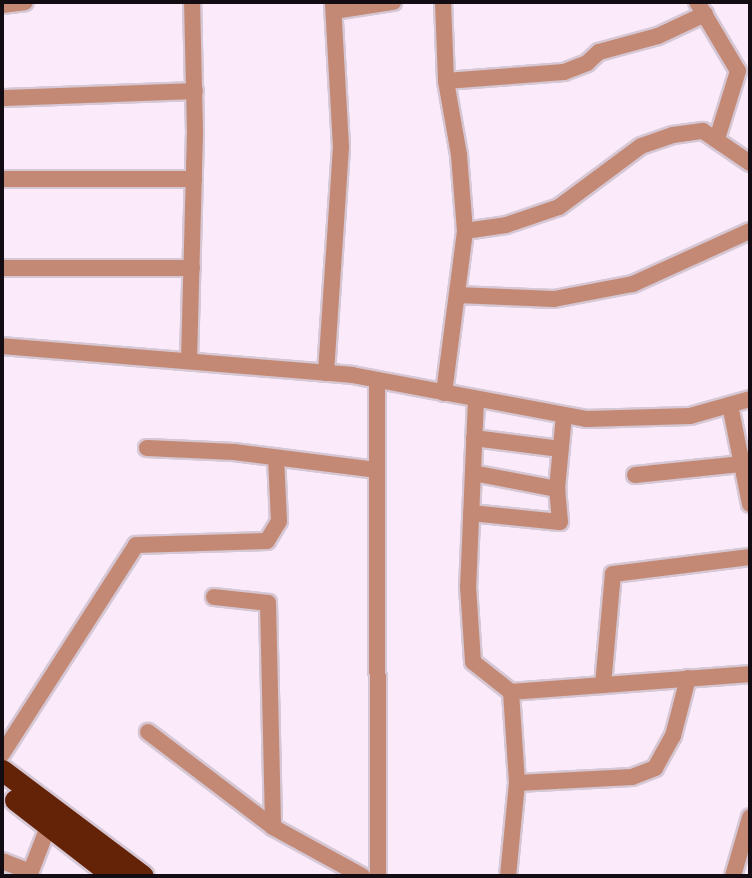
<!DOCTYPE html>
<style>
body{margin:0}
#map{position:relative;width:752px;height:878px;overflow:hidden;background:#fbeaf9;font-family:Ubuntu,sans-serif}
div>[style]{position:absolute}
.roads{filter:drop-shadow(2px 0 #d6c7d4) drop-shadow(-2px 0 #d6c7d4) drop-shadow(0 2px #d6c7d4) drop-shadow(0 -2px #d6c7d4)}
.minor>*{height:16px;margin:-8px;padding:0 8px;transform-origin:8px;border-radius:8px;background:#c38975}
.highway>*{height:21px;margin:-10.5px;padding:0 10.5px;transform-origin:10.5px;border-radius:10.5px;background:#642206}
span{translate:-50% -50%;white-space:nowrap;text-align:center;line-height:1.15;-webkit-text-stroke:7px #fff;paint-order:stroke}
.frame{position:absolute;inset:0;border:4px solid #130d13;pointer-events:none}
</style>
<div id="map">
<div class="roads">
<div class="minor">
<i style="left:443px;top:2px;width:79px;rotate:87.8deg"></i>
<i style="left:446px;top:81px;width:75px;rotate:80deg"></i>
<i style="left:459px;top:155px;width:76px;rotate:85.5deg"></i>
<i style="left:697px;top:2px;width:80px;rotate:59.3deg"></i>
<i style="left:738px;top:71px;width:71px;rotate:107.2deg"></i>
<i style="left:2px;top:5px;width:23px;rotate:-7deg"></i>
<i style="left:334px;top:11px;width:60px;rotate:-8.7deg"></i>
<i style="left:446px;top:81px;width:118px;rotate:-4.4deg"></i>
<i style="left:564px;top:72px;width:25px;rotate:-21deg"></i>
<i style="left:587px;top:63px;width:16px;rotate:-43deg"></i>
<i style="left:599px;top:52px;width:61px;rotate:-15.2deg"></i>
<i style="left:658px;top:36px;width:52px;rotate:-25.1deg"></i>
<i style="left:2px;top:98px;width:193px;rotate:-2.1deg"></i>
<i style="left:2px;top:179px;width:192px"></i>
<i style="left:2px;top:268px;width:190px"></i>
<i style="left:457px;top:295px;width:97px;rotate:2.4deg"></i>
<i style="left:554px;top:299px;width:80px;rotate:-10.8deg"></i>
<i style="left:633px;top:284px;width:128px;rotate:-24.4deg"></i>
<i style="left:2px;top:346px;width:351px;rotate:4.7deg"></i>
<i style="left:352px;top:375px;width:238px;rotate:10.6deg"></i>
<i style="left:586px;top:419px;width:104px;rotate:-1.7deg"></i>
<i style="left:690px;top:416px;width:62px;rotate:-15.8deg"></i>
<i style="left:189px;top:361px;width:229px;rotate:-88.5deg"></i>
<i style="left:195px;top:132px;width:130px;rotate:-91.3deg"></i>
<i style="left:326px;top:373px;width:226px;rotate:-86.2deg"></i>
<i style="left:341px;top:147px;width:145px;rotate:-93.2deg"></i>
<i style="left:377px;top:380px;width:496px;rotate:89.9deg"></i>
<i style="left:444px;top:393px;width:163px;rotate:-82.6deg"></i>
<i style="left:465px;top:231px;width:41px;rotate:-8.3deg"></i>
<i style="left:506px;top:225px;width:56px;rotate:-18.8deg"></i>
<i style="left:559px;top:207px;width:102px;rotate:-36.6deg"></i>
<i style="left:641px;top:146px;width:34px;rotate:-19deg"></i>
<i style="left:673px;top:135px;width:30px;rotate:-8deg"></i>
<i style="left:703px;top:131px;width:57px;rotate:34.2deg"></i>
<i style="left:476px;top:399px;width:187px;rotate:92.4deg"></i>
<i style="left:468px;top:586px;width:76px;rotate:86.2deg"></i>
<i style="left:473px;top:662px;width:48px;rotate:38.3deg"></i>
<i style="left:511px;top:692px;width:91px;rotate:86.2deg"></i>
<i style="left:517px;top:783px;width:93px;rotate:95.5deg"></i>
<i style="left:730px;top:405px;width:101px;rotate:78.6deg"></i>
<i style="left:474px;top:438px;width:87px;rotate:7.3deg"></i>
<i style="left:147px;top:448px;width:87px;rotate:2.6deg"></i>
<i style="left:234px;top:452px;width:143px;rotate:7.2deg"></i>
<i style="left:473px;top:473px;width:86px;rotate:10.8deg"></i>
<i style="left:635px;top:475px;width:108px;rotate:-5.9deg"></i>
<i style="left:471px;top:513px;width:89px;rotate:5.8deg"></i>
<i style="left:560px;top:522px;width:33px;rotate:-95deg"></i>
<i style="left:557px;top:489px;width:74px;rotate:-84.6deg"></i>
<i style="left:214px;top:597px;width:54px;rotate:6.3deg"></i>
<i style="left:268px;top:603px;width:224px;rotate:88.7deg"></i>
<i style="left:603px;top:685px;width:111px;rotate:-84.9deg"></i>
<i style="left:613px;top:574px;width:138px;rotate:-7.1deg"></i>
<i style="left:511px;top:692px;width:240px;rotate:-4.3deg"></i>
<i style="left:148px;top:732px;width:157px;rotate:37.2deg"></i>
<i style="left:273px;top:827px;width:102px;rotate:28.8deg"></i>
<i style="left:2px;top:754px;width:248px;rotate:-57.3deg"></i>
<i style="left:136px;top:545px;width:131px;rotate:-1.7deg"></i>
<i style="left:267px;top:541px;width:23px;rotate:-59deg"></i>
<i style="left:279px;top:521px;width:63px;rotate:-92.7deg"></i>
<i style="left:517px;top:783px;width:115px;rotate:-3deg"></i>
<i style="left:632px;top:777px;width:25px;rotate:-21deg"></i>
<i style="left:655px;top:768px;width:37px;rotate:-61deg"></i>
<i style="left:673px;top:736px;width:60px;rotate:-75.5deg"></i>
<i style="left:2px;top:861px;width:31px;rotate:21deg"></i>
<i style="left:29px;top:876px;width:53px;rotate:-68.8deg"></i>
<i style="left:733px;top:876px;width:61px;rotate:-73.9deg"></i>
</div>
<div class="highway">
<i style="left:2px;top:770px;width:176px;rotate:36.9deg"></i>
<i style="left:15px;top:800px;width:124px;rotate:37.8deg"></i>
</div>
</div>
<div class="frame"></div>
</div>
